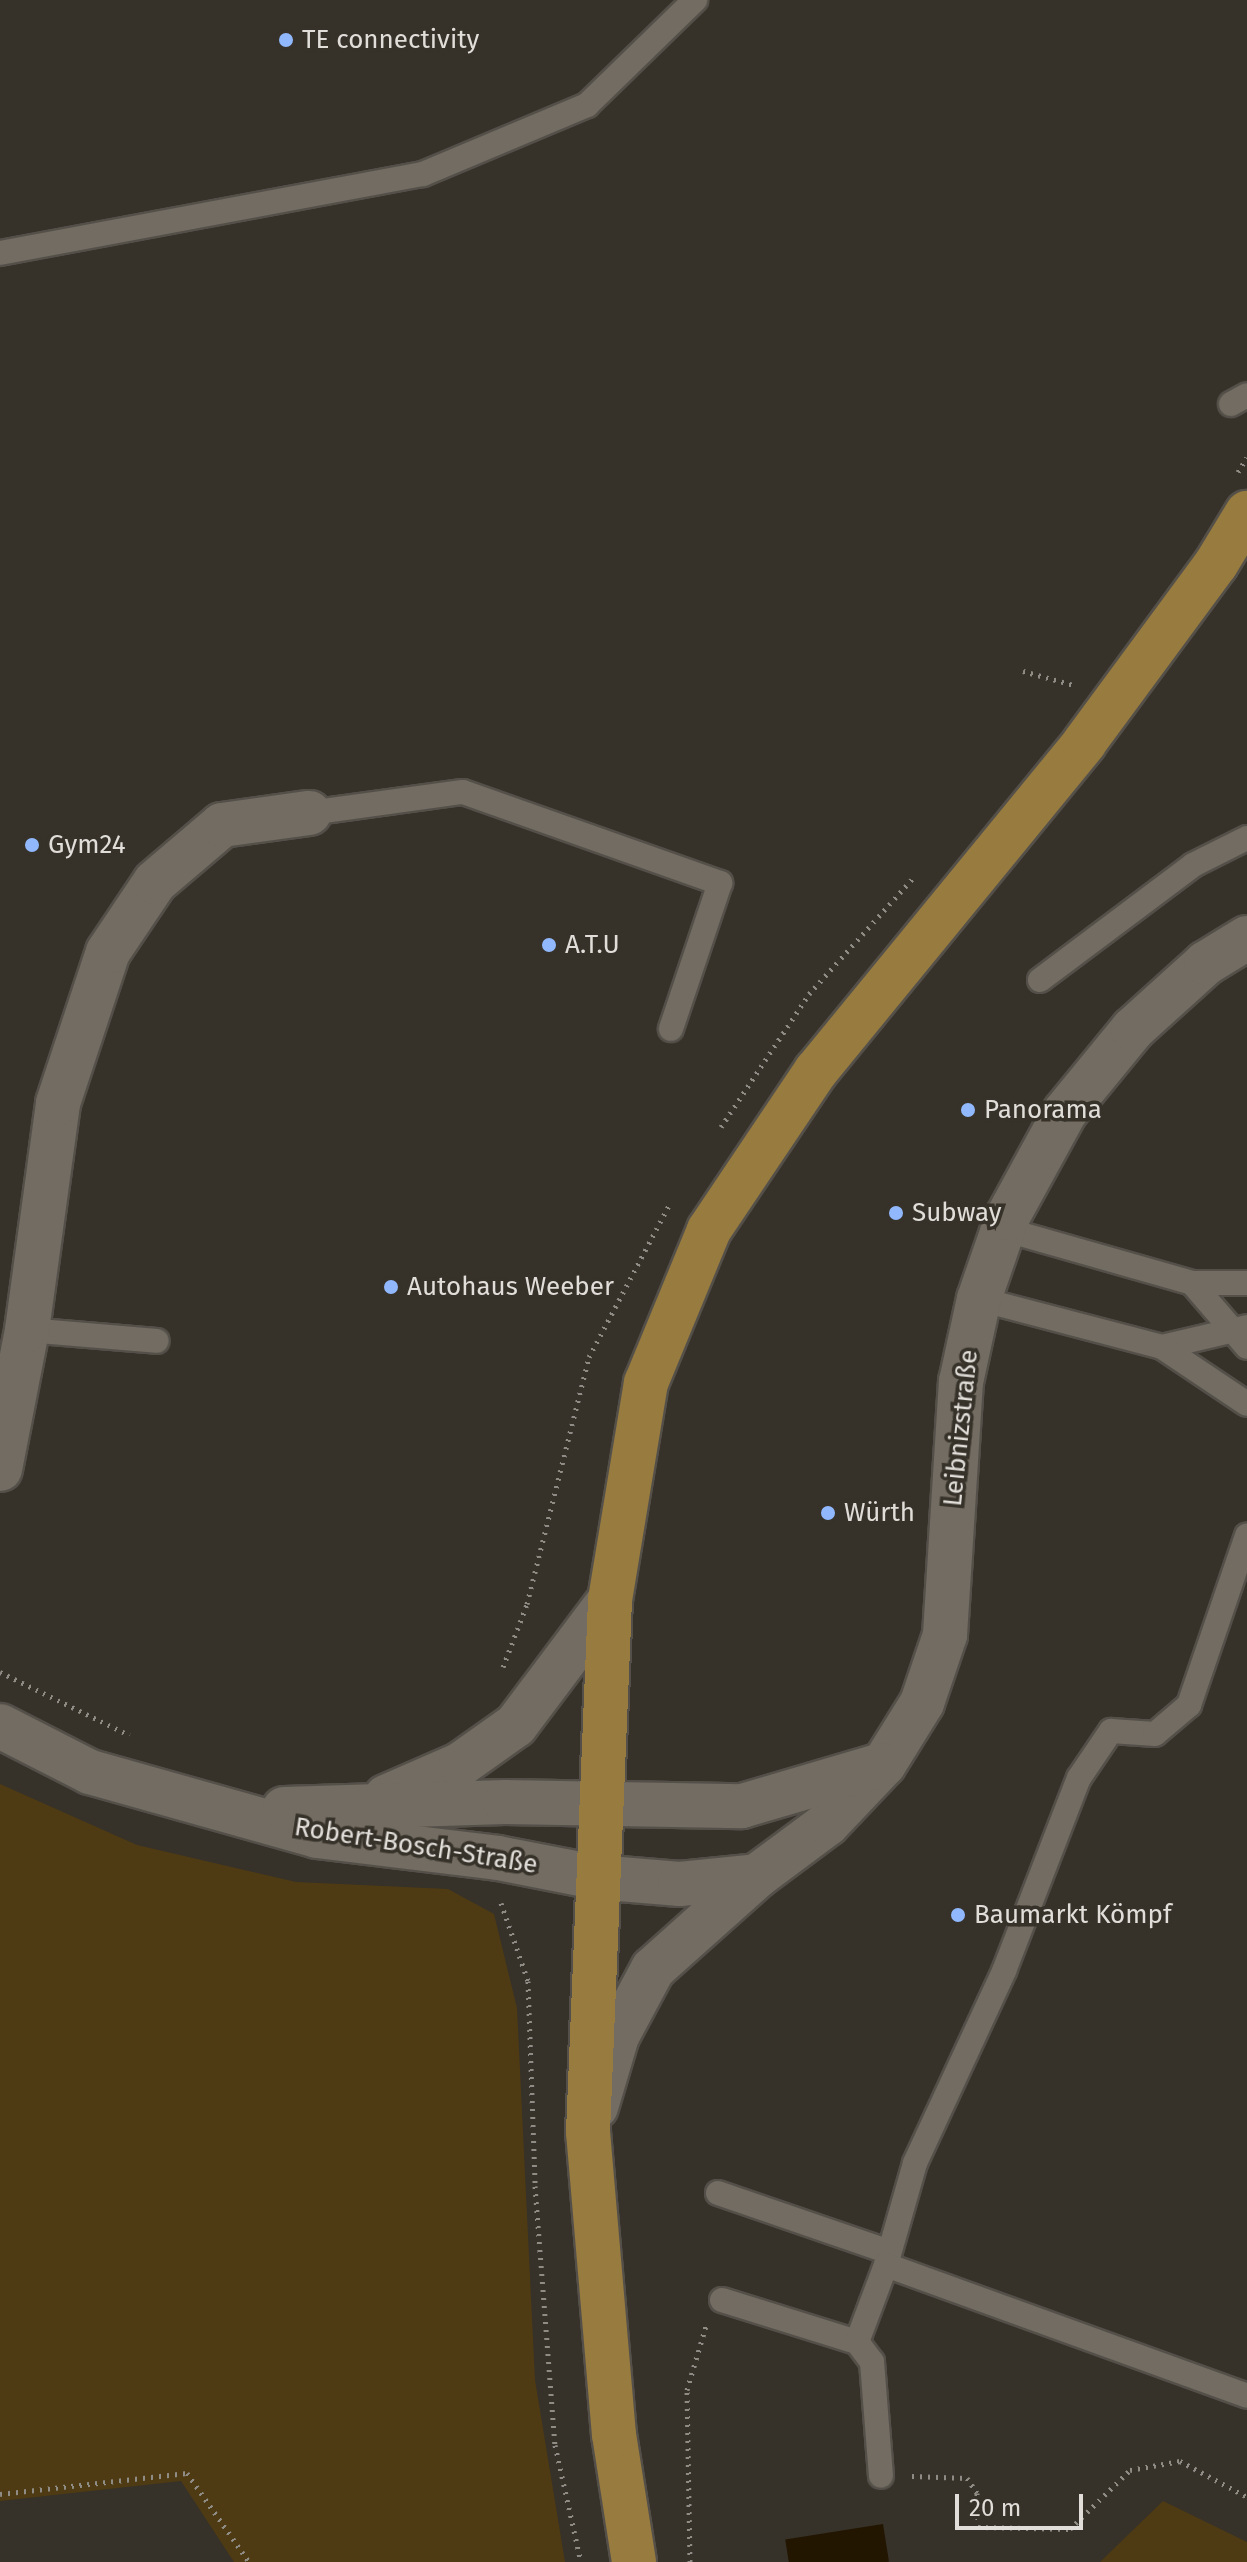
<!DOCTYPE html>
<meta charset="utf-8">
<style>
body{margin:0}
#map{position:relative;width:1247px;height:2562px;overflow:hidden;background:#363129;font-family:"Fira Sans",sans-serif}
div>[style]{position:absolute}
.green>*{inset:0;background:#4f3b13}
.water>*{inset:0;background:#231600;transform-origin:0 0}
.path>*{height:5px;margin-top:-2.5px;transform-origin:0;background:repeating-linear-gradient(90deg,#8f8b85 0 2px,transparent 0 8px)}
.roads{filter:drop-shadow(2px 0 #545049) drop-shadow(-2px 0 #545049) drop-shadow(0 2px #545049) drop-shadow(0 -2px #545049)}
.lane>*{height:24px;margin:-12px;padding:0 12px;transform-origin:12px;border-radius:12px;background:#726c62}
.street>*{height:44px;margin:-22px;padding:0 22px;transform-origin:22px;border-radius:22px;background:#726c62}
.primary>*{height:44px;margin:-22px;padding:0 22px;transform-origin:22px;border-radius:22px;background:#987b3e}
.dots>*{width:22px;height:22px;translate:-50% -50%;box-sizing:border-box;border:4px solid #363129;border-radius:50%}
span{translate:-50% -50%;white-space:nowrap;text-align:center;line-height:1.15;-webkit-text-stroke:7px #363129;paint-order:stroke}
.poi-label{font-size:26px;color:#e1ded9}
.left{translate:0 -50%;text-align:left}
.street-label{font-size:26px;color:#e1ded9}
.scale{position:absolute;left:955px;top:2494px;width:128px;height:36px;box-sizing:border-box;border:4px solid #e1ded9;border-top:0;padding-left:10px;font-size:24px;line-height:28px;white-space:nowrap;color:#e1ded9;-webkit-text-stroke:6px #363129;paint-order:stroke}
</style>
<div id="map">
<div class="green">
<i style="clip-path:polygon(0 1784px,137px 1845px,296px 1882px,448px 1889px,494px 1914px,517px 2008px,535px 2380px,565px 2562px,234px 2562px,181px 2481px,0 2501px)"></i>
<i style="clip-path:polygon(1163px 2501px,1247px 2542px,1247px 2562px,1100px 2562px)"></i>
</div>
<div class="water">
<i style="left:883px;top:2524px;width:38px;height:99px;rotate:81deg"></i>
</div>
<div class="path">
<i style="left:1238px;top:472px;width:17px;rotate:-59deg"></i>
<i style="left:1023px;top:671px;width:53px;rotate:15.4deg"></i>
<i style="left:721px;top:1127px;width:159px;rotate:-56.5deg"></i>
<i style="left:809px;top:994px;width:159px;rotate:-48.1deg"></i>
<i style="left:503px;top:1667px;width:67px;rotate:-69.1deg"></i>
<i style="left:527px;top:1604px;width:255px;rotate:-75.9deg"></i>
<i style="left:589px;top:1357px;width:172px;rotate:-62.2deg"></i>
<i style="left:0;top:1672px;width:144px;rotate:26deg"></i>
<i style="left:501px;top:1903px;width:83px;rotate:70.9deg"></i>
<i style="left:528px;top:1981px;width:205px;rotate:88deg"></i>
<i style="left:535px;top:2186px;width:260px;rotate:85.6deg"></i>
<i style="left:555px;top:2445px;width:120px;rotate:77.5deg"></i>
<i style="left:912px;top:2476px;width:55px;rotate:2.1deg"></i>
<i style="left:967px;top:2478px;width:18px;rotate:56deg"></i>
<i style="left:977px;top:2493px;width:34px;rotate:88deg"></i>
<i style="left:978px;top:2527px;width:92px;rotate:1.2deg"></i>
<i style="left:1070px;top:2529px;width:84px;rotate:-44.5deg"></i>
<i style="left:1130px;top:2470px;width:51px;rotate:-10.2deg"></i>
<i style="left:1180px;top:2461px;width:76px;rotate:28.2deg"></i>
<i style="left:0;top:2494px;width:188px;rotate:-6.4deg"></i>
<i style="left:187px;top:2473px;width:108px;rotate:55.1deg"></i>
<i style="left:690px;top:2562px;width:172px;rotate:-91deg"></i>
<i style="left:687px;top:2390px;width:67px;rotate:-73.5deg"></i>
</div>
<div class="roads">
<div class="lane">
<i style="left:0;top:253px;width:430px;rotate:-10.6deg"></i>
<i style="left:423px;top:174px;width:178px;rotate:-22.8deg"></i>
<i style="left:587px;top:105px;width:151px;rotate:-44.2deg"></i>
<i style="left:1231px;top:404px;width:18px;rotate:-29deg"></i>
<i style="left:309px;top:813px;width:155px;rotate:-7.8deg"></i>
<i style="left:463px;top:792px;width:273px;rotate:19.5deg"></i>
<i style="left:720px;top:883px;width:154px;rotate:108.6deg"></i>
<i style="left:1040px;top:980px;width:191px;rotate:-36.9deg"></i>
<i style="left:1193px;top:865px;width:60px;rotate:-26.6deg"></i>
<i style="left:1003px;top:1229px;width:197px;rotate:15.9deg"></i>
<i style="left:1192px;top:1283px;width:84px;rotate:49.3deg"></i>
<i style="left:1192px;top:1283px;width:55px"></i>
<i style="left:979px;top:1299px;width:189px;rotate:14.7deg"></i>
<i style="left:1162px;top:1347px;width:87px;rotate:-13.2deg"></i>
<i style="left:27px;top:1330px;width:130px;rotate:4.8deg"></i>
<i style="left:1162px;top:1347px;width:102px;rotate:33.8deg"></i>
<i style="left:718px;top:2193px;width:181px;rotate:19deg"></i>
<i style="left:886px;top:2265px;width:106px;rotate:-74.1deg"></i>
<i style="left:915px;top:2163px;width:212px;rotate:-65.1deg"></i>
<i style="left:1004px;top:1971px;width:207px;rotate:-68.8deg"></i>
<i style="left:1079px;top:1778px;width:57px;rotate:-55.8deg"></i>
<i style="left:1111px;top:1731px;width:44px;rotate:3.9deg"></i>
<i style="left:1155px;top:1734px;width:45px;rotate:-40.5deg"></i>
<i style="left:1189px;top:1705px;width:179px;rotate:-71.1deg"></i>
<i style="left:722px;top:2300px;width:141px;rotate:17.3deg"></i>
<i style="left:857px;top:2342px;width:82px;rotate:-69.4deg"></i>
<i style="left:886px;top:2265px;width:384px;rotate:19.9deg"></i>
<i style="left:857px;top:2342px;width:25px;rotate:53deg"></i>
<i style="left:872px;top:2362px;width:114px;rotate:85.5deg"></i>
</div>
<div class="street">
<i style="left:0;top:1469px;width:142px;rotate:-79deg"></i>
<i style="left:27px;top:1330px;width:229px;rotate:-82.2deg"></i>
<i style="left:58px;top:1103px;width:159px;rotate:-71.7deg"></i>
<i style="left:108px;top:952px;width:84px;rotate:-56.1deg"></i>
<i style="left:155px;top:882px;width:88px;rotate:-40.4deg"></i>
<i style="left:222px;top:825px;width:88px;rotate:-7.9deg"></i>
<i style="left:0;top:1726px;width:101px;rotate:27.1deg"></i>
<i style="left:90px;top:1772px;width:236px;rotate:15.7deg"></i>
<i style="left:317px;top:1836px;width:182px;rotate:6.9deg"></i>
<i style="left:498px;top:1858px;width:100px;rotate:11deg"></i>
<i style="left:596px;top:1877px;width:84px;rotate:4.8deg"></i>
<i style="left:680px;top:1884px;width:77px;rotate:-5.9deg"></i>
<i style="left:757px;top:1876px;width:87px;rotate:-36.6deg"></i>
<i style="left:827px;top:1824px;width:83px;rotate:-46.5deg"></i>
<i style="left:884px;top:1764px;width:72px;rotate:-58.1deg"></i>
<i style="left:922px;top:1703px;width:72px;rotate:-71.3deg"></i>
<i style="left:945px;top:1635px;width:254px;rotate:-86.4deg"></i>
<i style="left:961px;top:1382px;width:85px;rotate:-77.8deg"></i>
<i style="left:979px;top:1299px;width:86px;rotate:-70.9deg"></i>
<i style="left:1007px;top:1218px;width:121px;rotate:-61.3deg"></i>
<i style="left:1065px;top:1112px;width:107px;rotate:-50.7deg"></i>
<i style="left:1133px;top:1029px;width:98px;rotate:-42.1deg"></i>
<i style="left:1206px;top:963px;width:48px;rotate:-31.4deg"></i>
<i style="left:386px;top:1797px;width:82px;rotate:-23.7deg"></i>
<i style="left:461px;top:1764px;width:67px;rotate:-35.3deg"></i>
<i style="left:516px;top:1725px;width:156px;rotate:-53.1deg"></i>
<i style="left:284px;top:1809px;width:221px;rotate:-1.8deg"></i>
<i style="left:505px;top:1802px;width:237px;rotate:1deg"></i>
<i style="left:742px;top:1806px;width:145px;rotate:-16.4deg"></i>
<i style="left:596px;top:2107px;width:74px;rotate:-73.5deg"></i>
<i style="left:617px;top:2036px;width:76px;rotate:-61.8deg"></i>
<i style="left:653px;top:1969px;width:140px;rotate:-41.8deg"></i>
</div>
<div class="primary">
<i style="left:634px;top:2562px;width:129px;rotate:-98.9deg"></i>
<i style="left:614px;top:2435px;width:304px;rotate:-94.9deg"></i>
<i style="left:588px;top:2132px;width:532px;rotate:-87.63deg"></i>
<i style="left:610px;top:1600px;width:220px;rotate:-80.6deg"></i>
<i style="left:646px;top:1383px;width:165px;rotate:-67.6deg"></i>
<i style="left:709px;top:1230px;width:192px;rotate:-56.1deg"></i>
<i style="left:816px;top:1071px;width:424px;rotate:-50.7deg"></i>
<i style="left:1084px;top:743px;width:222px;rotate:-53.6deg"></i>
<i style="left:1216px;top:564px;width:60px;rotate:-58.7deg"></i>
</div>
</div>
<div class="dots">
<i style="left:286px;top:40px;background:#91b8fd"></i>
<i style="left:32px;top:845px;background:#91b8fd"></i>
<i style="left:549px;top:945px;background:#91b8fd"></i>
<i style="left:968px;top:1110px;background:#91b8fd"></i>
<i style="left:896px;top:1213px;background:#91b8fd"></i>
<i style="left:391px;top:1287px;background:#91b8fd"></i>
<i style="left:828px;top:1513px;background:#91b8fd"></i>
<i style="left:958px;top:1915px;background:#91b8fd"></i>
</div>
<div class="poi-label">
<span class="left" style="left:302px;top:40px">TE connectivity</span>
<span class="left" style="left:48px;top:845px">Gym24</span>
<span class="left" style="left:565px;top:945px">A.T.U</span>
<span class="left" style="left:984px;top:1110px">Panorama</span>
<span class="left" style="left:912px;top:1213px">Subway</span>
<span class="left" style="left:407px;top:1287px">Autohaus Weeber</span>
<span class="left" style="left:844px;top:1513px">Würth</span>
<span class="left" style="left:974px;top:1915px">Baumarkt Kömpf</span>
</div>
<div class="street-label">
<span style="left:961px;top:1428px;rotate:-84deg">Leibnizstraße</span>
<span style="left:416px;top:1846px;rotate:9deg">Robert-Bosch-Straße</span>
</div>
<div class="scale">20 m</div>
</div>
